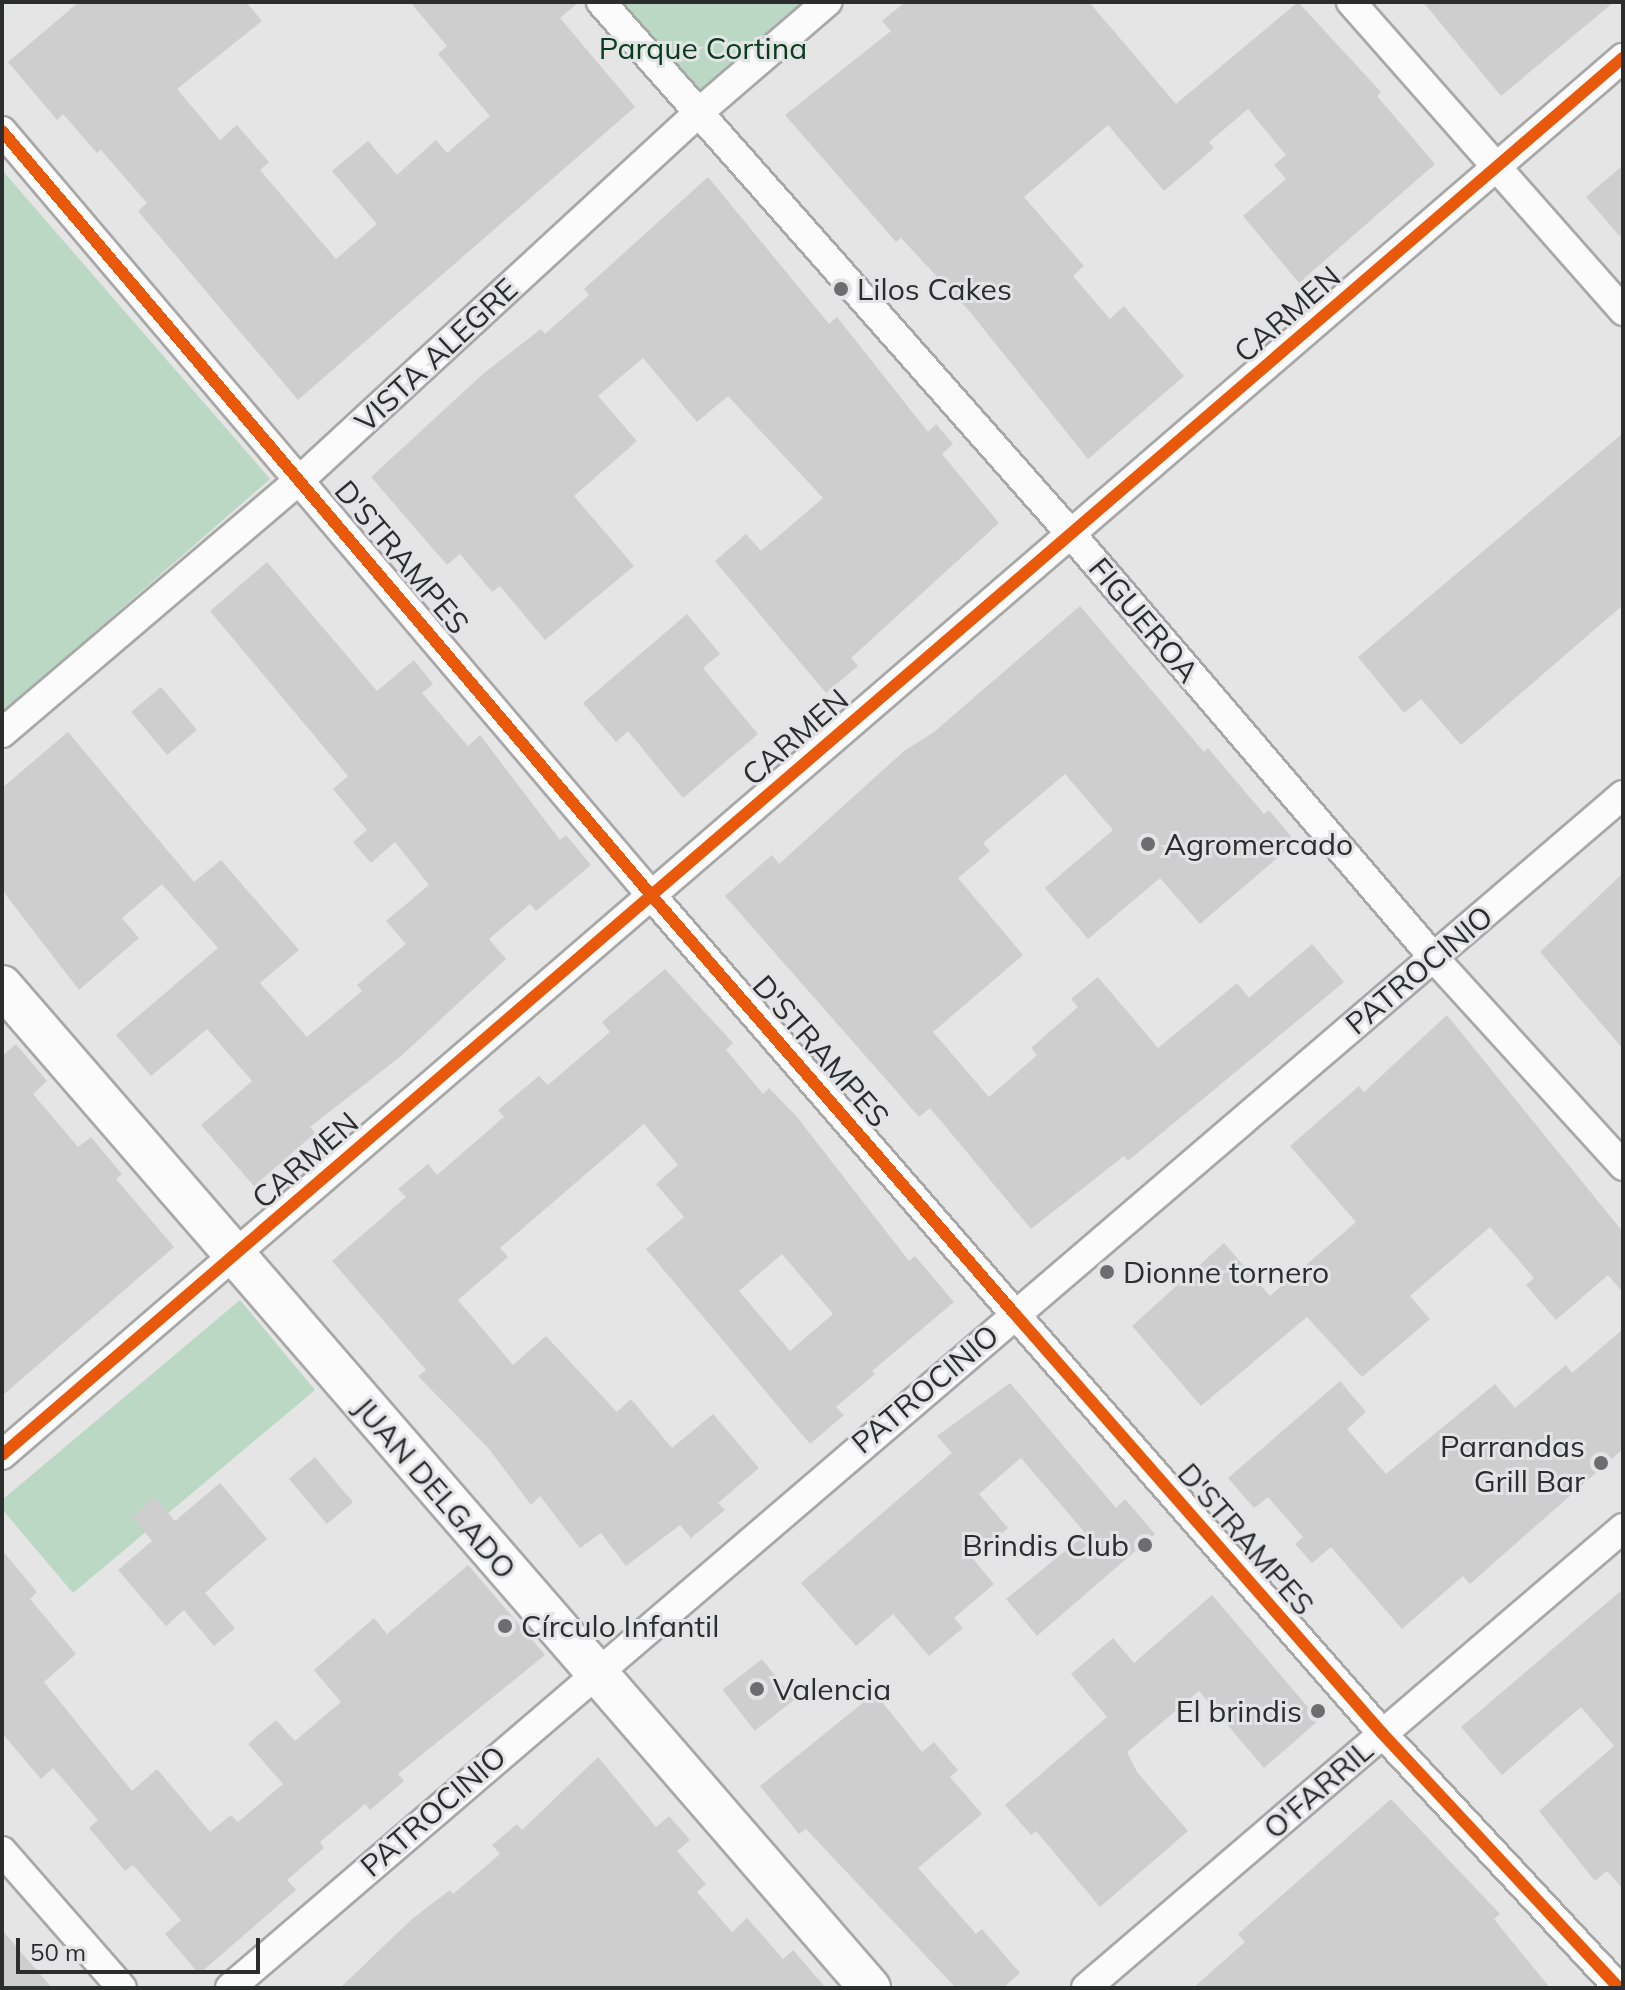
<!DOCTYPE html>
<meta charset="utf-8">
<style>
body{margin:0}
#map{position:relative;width:1625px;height:1990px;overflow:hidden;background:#e5e5e5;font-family:Mulish,sans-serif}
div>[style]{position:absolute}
.green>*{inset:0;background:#bad8c3}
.building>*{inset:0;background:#cecece;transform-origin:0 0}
.roads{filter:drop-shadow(2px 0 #a8a8a8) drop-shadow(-2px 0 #a8a8a8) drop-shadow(0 2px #a8a8a8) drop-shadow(0 -2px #a8a8a8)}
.street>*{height:28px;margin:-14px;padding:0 14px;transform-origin:14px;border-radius:14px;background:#fbfbfb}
.secondary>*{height:40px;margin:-20px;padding:0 20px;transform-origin:20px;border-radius:20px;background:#fbfbfb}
.cycleway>*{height:12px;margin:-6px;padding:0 6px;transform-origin:6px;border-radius:6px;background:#e8590c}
.dots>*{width:22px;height:22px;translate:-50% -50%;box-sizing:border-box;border:4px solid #e4e4e6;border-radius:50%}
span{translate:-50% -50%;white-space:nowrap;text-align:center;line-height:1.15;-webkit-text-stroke:6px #e4e4e6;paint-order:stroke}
.park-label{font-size:30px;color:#073c1e}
.poi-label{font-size:30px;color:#2c2d2d}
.left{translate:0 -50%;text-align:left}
.right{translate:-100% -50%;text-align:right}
.street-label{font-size:30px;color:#2c2d2d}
.frame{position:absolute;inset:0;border:4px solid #2c2d2d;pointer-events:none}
.scale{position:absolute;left:16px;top:1938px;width:244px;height:36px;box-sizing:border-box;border:4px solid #2c2d2d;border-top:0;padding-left:10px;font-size:24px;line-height:28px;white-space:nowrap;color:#2c2d2d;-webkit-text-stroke:6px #e4e4e6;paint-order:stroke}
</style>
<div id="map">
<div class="green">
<i style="clip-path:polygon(601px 2px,827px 2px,697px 114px)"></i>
<i style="clip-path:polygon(2px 170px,270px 479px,2px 713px)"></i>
<i style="clip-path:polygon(240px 1300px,315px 1390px,73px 1593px,2px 1509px,2px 1500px)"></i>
</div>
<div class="building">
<i style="clip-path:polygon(79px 2px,246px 2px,262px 21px,177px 89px,220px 140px,237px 125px,269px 162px,260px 170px,336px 259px,377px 224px,332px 171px,368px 141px,397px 175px,436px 140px,447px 153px,490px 116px,438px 54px,447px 46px,410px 2px,579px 2px,560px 18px,635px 107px,298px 400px,138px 211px,147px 203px,101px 150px,97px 153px,63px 114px,57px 120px,8px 62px)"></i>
<i style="clip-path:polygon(905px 2px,1089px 2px,1176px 104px,1298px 2px,1381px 92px,1377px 96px,1435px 164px,1299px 283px,1243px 216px,1286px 179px,1274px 165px,1286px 155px,1248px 109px,1209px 142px,1214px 148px,1164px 191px,1108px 125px,1024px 197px,1084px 266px,1073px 276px,1110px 319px,1124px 306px,1184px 376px,1088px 459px,970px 312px,901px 238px,896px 242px,785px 115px,891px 31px,882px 21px)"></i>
<i style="clip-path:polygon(1423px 2px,1614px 2px,1501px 96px)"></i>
<i style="clip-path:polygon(1623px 165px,1623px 240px,1586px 197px)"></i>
<i style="clip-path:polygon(708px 177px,829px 324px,837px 317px,928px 432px,936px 424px,953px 444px,942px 454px,999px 523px,851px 658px,858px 666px,826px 693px,715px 561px,746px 534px,761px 551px,823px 498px,728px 396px,697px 422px,643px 358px,598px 396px,637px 441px,574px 496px,634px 566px,545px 640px,500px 586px,492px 592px,460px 554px,447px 565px,371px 477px,484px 373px,541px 329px,545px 334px,589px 295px,584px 289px)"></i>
<i style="clip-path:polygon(1623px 433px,1623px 605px,1461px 745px,1421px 699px,1404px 713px,1358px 657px)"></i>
<i style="clip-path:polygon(267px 562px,377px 691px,414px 660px,433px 684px,422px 693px,468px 746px,480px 735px,560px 840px,566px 835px,591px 865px,536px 911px,530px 904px,489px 939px,506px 959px,401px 1056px,310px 1127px,315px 1133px,254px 1186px,201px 1125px,252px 1081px,207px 1029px,151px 1076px,116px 1035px,218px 948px,162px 884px,122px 918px,139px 938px,79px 990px,2px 890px,2px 788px,68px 732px,194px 882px,221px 860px,299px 950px,260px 983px,307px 1037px,362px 991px,357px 985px,406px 944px,386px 921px,429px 885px,395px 842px,371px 863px,353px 842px,367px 830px,333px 789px,348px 776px,210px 611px)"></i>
<i style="clip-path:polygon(1080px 606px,1204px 752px,1208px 748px,1264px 814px,1269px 810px,1296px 842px,1200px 924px,1160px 878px,1088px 939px,1045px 888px,1113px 830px,1065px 774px,983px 843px,990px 851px,958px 878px,1023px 955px,933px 1032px,989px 1097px,1037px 1055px,1031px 1048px,1078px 1007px,1071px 999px,1098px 977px,1158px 1048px,1237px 983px,1249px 998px,1312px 944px,1344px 982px,1128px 1161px,1124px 1156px,1031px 1229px,930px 1108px,919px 1117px,725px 896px,772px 855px,779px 864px,904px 751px,934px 732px)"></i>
<i style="clip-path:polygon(687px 614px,720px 654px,703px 668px,758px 734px,683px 798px,628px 731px,616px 742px,583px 703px)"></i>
<i style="left:161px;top:687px;width:56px;height:39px;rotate:50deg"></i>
<i style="clip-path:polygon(1623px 873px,1623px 1049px,1540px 952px)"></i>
<i style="clip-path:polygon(evenodd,665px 969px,733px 1043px,726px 1050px,763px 1094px,769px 1088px,797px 1117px,909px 1261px,915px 1256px,954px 1302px,872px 1371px,875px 1374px,836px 1407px,844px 1415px,810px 1444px,646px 1249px,684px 1217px,656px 1184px,678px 1165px,644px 1124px,500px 1248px,508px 1257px,458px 1300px,513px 1365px,546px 1336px,617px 1412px,631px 1399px,672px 1448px,713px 1414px,759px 1468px,718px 1503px,725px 1510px,691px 1538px,680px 1525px,626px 1566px,601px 1533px,580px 1548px,540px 1496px,531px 1505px,489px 1449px,418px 1376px,426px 1370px,332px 1261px,406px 1197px,398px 1189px,428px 1164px,437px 1175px,504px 1117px,498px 1110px,539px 1076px,548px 1085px,610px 1032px,602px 1022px,665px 969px,782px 1254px,833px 1314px,790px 1351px,739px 1291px,782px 1254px)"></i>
<i style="clip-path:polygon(1447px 1015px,1623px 1232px,1623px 1293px,1608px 1275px,1556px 1320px,1526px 1285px,1534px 1278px,1490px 1227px,1410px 1296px,1430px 1319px,1362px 1377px,1307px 1317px,1201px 1406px,1132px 1326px,1224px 1243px,1270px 1296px,1356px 1222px,1290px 1146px,1359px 1086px,1364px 1092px)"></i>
<i style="clip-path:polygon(16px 1044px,47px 1081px,33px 1094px,78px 1147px,91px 1137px,122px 1174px,116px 1179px,174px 1247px,2px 1396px,2px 1056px)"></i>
<i style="clip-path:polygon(1623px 1329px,1623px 1449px,1470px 1584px,1463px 1576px,1402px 1629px,1331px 1547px,1312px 1563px,1295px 1544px,1303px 1537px,1268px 1497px,1254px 1508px,1228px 1478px,1340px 1381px,1366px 1412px,1347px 1429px,1386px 1474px,1495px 1384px,1515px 1408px,1566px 1365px,1572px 1373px)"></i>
<i style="clip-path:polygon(1010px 1383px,1116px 1508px,1125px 1499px,1155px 1534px,1037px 1636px,1006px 1599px,1086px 1534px,1021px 1458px,979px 1494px,1008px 1528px,973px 1559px,994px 1584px,954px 1618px,963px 1628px,929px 1656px,893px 1614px,856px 1646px,801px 1583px,952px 1453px,937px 1436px)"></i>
<i style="left:315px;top:1457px;width:59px;height:34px;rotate:50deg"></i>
<i style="clip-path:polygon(220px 1483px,267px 1539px,205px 1593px,235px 1628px,214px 1646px,184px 1610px,166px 1626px,118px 1570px,152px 1541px,132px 1516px,155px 1497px,175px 1521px)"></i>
<i style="clip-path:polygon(2px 1550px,37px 1592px,30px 1599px,76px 1654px,44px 1682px,132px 1791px,157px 1769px,210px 1832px,231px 1815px,238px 1822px,283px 1784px,248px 1744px,276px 1720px,295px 1741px,341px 1702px,314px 1670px,374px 1618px,387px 1634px,468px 1565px,545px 1655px,398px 1774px,404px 1781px,370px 1810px,365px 1804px,320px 1842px,324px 1848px,287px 1880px,296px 1890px,199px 1974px,165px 1934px,181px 1920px,133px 1865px,125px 1871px,89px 1828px,98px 1820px,53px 1768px,41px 1779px,2px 1733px)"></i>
<i style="clip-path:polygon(1623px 1589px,1623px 1889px,1607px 1871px,1595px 1881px,1539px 1811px,1614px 1746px,1581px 1707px,1502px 1775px,1461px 1727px)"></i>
<i style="clip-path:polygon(1212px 1595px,1319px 1720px,1264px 1768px,1199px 1691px,1127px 1752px,1137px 1772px,1188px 1831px,1100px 1907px,1036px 1831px,1031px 1835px,1005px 1805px,1107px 1717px,1071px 1674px,1113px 1638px,1134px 1663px)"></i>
<i style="left:762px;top:1659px;width:52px;height:50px;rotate:52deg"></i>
<i style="clip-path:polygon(875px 1693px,922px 1752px,934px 1742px,958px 1770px,950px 1777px,982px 1814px,918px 1868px,976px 1934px,982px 1929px,1020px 1973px,1003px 1988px,956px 1988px,806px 1829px,799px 1834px,760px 1786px)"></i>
<i style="clip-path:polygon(598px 1757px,656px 1827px,669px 1816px,690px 1840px,677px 1851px,706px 1884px,697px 1892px,732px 1932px,747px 1918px,783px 1959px,793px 1950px,826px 1988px,340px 1988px,412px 1919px,450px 1890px,453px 1894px,500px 1854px,492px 1845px,517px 1824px,522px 1830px)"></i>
<i style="clip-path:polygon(1391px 1799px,1500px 1914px,1494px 1919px,1550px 1988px,1193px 1988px,1245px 1942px,1238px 1934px)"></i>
<i style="clip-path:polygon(2px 1930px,52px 1988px,2px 1988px)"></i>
</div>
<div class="roads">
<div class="street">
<i style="left:601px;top:2px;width:710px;rotate:48.54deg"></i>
<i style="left:1071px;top:534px;width:558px;rotate:49.43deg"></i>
<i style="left:1434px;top:958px;width:281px;rotate:47.7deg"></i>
<i style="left:1351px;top:2px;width:412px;rotate:48.6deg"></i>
<i style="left:2px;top:131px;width:1002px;rotate:49.65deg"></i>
<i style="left:651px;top:895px;width:554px;rotate:49.03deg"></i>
<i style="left:1014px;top:1313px;width:558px;rotate:48.78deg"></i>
<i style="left:1382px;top:1733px;width:348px;rotate:47.1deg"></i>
<i style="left:2px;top:733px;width:394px;rotate:-40.4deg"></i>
<i style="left:302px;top:478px;width:537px;rotate:-42.66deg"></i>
<i style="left:697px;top:114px;width:172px;rotate:-40.7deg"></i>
<i style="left:2px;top:1455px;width:2140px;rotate:-40.76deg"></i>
<i style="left:2px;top:1851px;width:182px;rotate:48.8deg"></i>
<i style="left:230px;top:1988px;width:1834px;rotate:-40.58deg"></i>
<i style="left:1086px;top:1988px;width:707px;rotate:-40.58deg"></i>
</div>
<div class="secondary">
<i style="left:2px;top:986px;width:1326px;rotate:49.1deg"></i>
</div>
</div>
<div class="cycleway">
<i style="left:2px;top:131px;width:1002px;rotate:49.65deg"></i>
<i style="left:651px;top:895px;width:554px;rotate:49.03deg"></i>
<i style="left:1014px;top:1313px;width:558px;rotate:48.78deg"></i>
<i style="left:1382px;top:1733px;width:348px;rotate:47.1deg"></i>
<i style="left:2px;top:1455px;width:2140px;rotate:-40.76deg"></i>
</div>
<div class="dots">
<i style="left:841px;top:289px;background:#6d6d6d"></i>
<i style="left:1148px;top:844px;background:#6d6d6d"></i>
<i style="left:1107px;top:1272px;background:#6d6d6d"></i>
<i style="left:1601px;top:1463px;background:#6d6d6d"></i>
<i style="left:1145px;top:1545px;background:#6d6d6d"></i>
<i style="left:505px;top:1626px;background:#6d6d6d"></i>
<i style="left:757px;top:1689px;background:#6d6d6d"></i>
<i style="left:1318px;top:1711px;background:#6d6d6d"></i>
</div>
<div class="park-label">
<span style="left:703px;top:48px">Parque Cortina</span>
</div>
<div class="poi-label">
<span class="left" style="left:857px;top:289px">Lilos Cakes</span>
<span class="left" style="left:1164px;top:844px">Agromercado</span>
<span class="left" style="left:1123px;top:1272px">Dionne tornero</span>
<span class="right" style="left:1585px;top:1463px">Parrandas<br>Grill Bar</span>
<span class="right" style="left:1129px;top:1545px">Brindis Club</span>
<span class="left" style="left:521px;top:1626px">Círculo Infantil</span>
<span class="left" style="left:773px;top:1689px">Valencia</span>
<span class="right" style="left:1302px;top:1711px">El brindis</span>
</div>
<div class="street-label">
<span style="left:1287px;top:314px;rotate:-41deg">CARMEN</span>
<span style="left:436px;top:355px;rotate:-43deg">VISTA ALEGRE</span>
<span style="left:402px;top:557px;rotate:50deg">D'STRAMPES</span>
<span style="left:1144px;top:620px;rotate:50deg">FIGUEROA</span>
<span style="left:795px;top:737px;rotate:-41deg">CARMEN</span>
<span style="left:1419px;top:970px;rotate:-40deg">PATROCINIO</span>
<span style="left:821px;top:1051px;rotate:49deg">D'STRAMPES</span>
<span style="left:305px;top:1160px;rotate:-41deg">CARMEN</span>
<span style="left:925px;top:1389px;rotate:-40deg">PATROCINIO</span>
<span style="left:435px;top:1488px;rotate:49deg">JUAN DELGADO</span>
<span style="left:1246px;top:1539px;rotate:49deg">D'STRAMPES</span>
<span style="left:1318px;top:1789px;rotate:-41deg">O'FARRIL</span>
<span style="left:433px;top:1811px;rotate:-41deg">PATROCINIO</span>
</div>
<div class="frame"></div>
<div class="scale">50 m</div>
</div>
